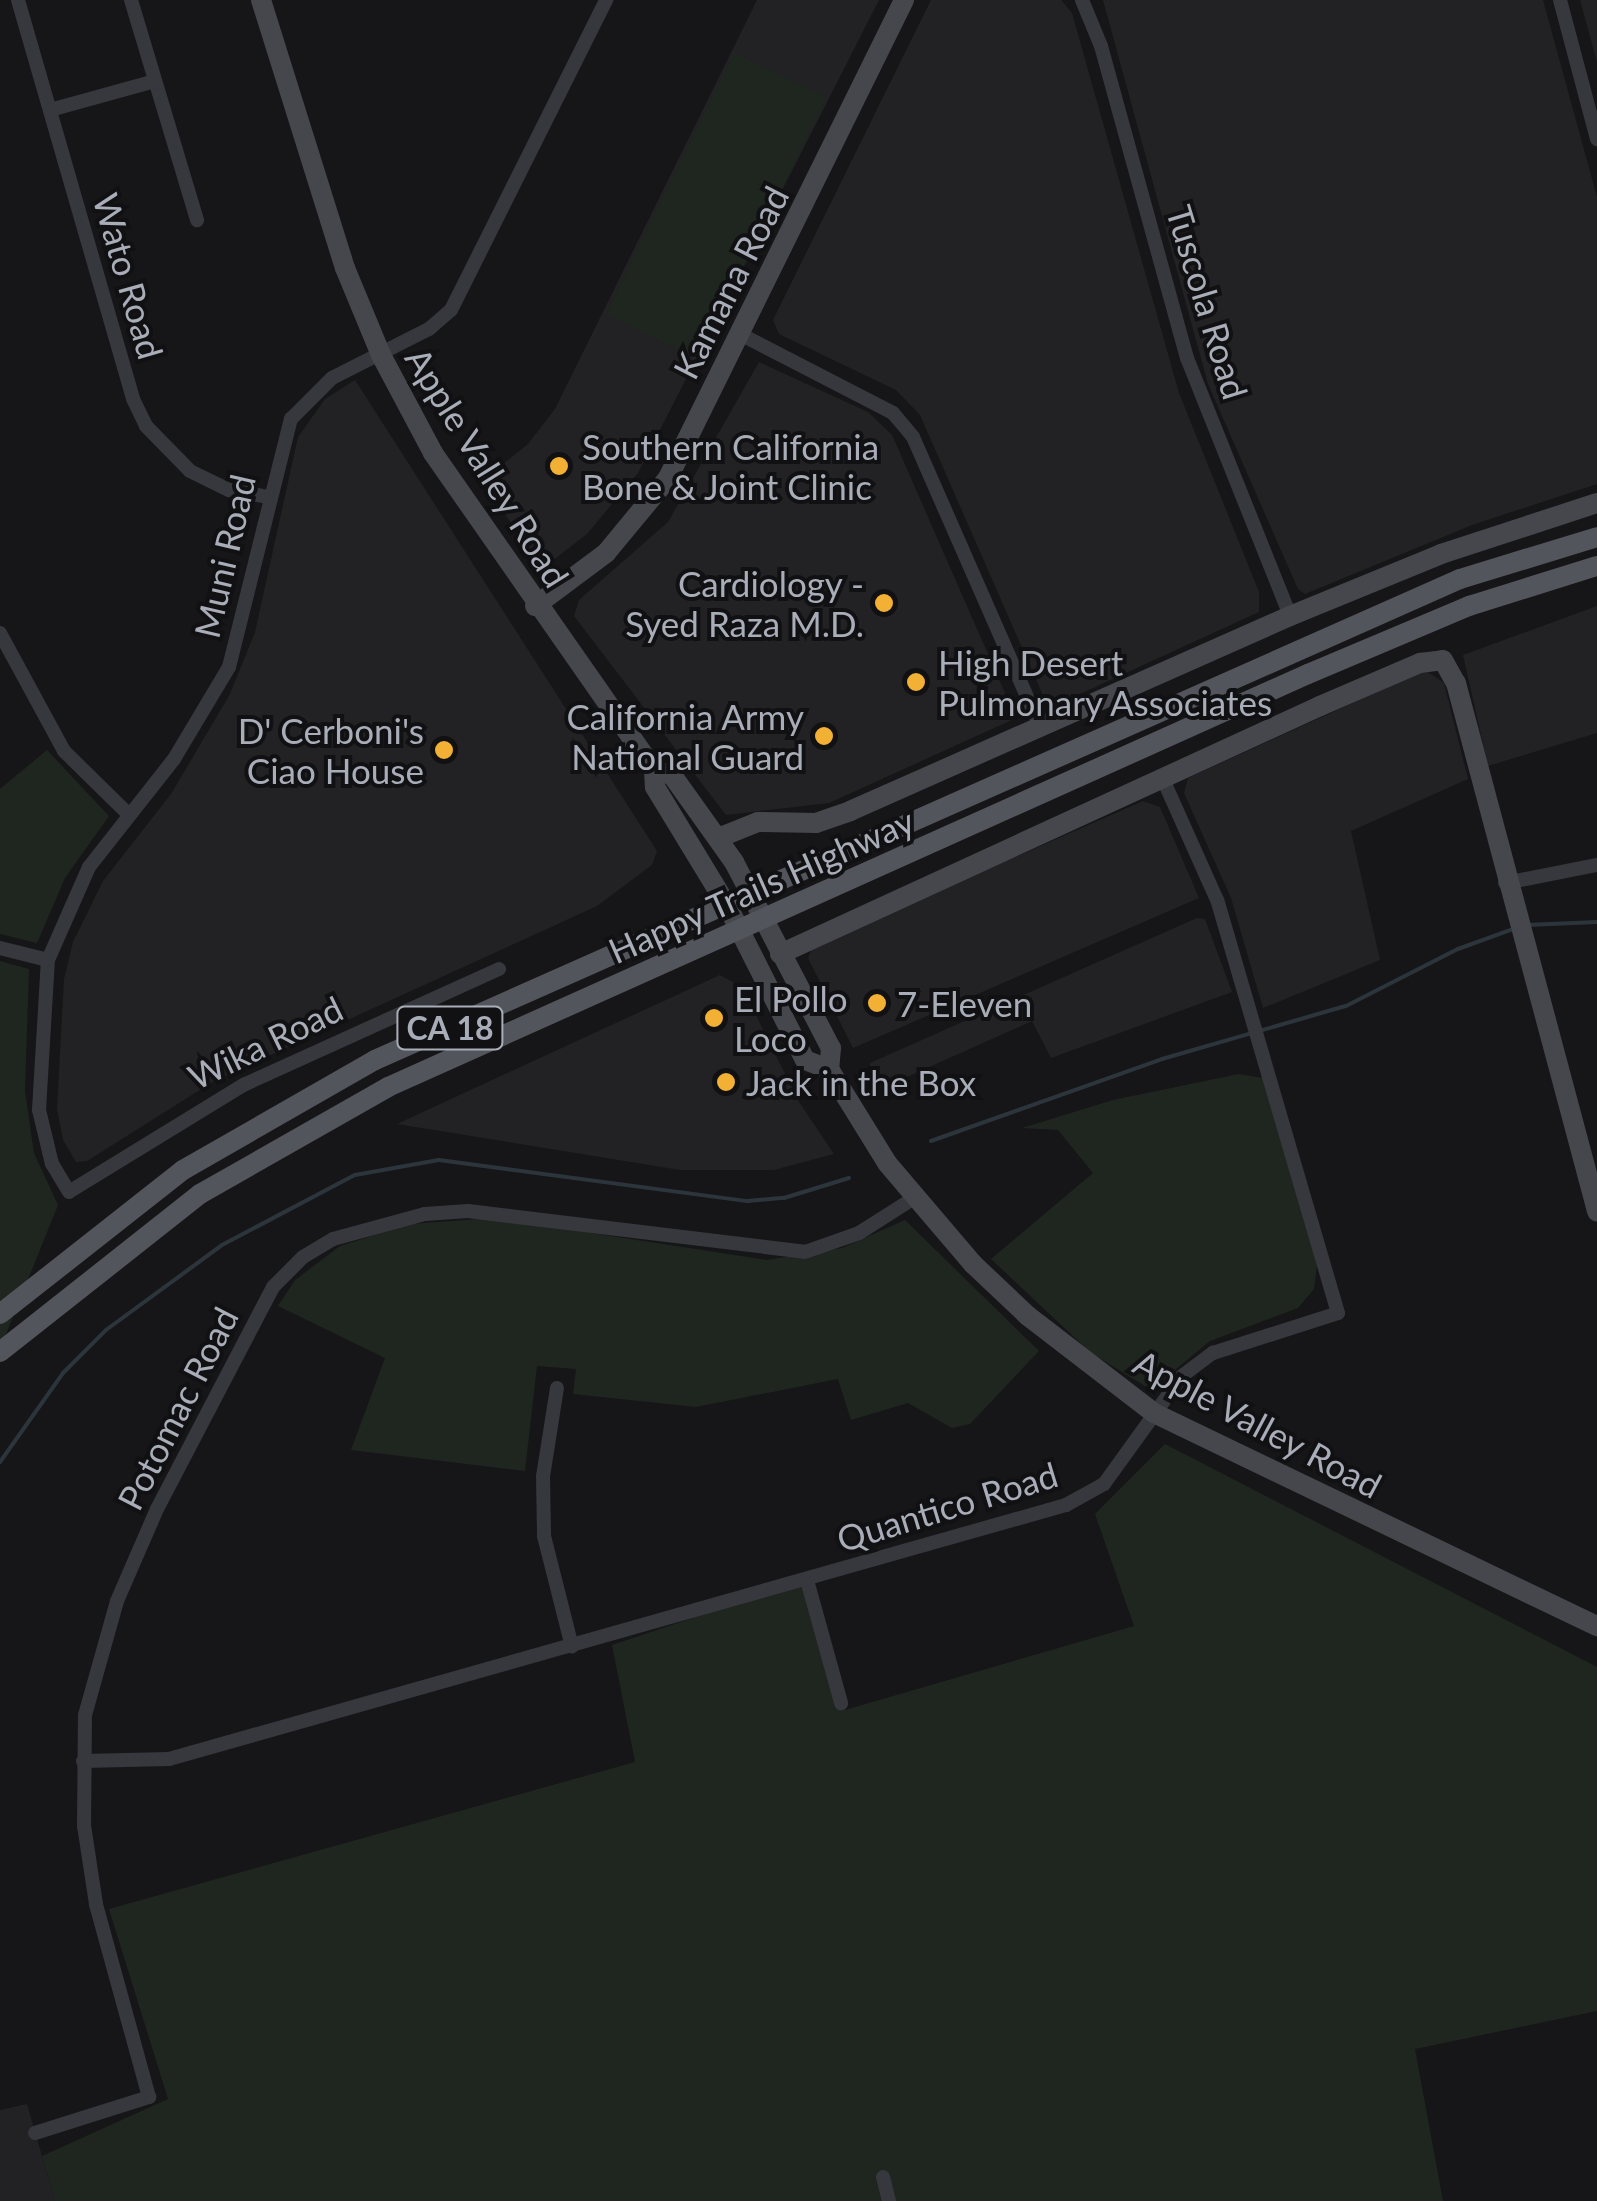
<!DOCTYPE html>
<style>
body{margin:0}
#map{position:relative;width:1597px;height:2201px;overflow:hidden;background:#161618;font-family:Lato,sans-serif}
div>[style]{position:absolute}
.built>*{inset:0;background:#222225}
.green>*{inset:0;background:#1e261f;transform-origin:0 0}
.stream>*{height:4px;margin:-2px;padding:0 2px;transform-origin:2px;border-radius:2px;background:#2c353c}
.street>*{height:14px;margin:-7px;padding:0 7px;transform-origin:7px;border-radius:7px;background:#37383d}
.secondary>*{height:20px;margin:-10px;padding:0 10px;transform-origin:10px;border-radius:10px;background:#45474d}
.primary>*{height:20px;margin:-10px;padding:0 10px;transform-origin:10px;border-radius:10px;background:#53555c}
.dots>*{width:28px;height:28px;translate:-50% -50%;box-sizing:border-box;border:5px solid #111113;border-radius:50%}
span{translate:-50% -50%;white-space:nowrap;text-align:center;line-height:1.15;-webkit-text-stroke:8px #111113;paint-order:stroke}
.shield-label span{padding:2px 8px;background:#111113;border:2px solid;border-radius:8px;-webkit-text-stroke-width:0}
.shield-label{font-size:32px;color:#a8adb8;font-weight:700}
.street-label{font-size:35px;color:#a8adb8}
.poi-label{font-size:35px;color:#a8adb8}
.left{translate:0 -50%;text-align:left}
.right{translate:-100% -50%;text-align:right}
</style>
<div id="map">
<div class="built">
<i style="clip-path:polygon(757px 0,879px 0,638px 473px,587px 534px,552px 561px,535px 560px,483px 480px,528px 444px,555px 409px)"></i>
<i style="clip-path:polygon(931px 0,1061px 0,1072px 13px,1179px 393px,1259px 592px,1259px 612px,1058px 704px,1045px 700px,920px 415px,896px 390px,779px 334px,773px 320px)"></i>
<i style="clip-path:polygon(1103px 0,1543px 0,1597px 197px,1597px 484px,1472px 525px,1305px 594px,1298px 589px,1208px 384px)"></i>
<i style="clip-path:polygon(1580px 0,1597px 0,1597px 62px)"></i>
<i style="clip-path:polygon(759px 362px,868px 412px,892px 435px,1016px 718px,829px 803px,726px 815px,574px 616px,579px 600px,668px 522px)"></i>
<i style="clip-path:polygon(355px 380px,657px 851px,652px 865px,597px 906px,214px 1081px,87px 1161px,76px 1162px,63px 1140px,57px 1109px,64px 979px,73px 942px,103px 881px,171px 794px,230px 694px,255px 632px,298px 437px,325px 399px)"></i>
<i style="clip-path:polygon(1597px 606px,1597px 733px,1488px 766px,1463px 655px)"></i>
<i style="clip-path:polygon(1425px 670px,1444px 683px,1468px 779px,1351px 831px,1380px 960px,1263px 1008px,1231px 898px,1184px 793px,1188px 778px)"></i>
<i style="clip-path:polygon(1143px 801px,1160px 807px,1199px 898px,853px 1048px,808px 958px,813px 946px)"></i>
<i style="clip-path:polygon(1197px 918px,1205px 919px,1232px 992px,1051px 1058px,1032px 1021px,878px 1090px,869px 1075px,870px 1063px)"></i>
<i style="clip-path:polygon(720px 975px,742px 987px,799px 1102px,834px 1154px,774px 1170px,680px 1170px,397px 1124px)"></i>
<i style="clip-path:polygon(27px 2104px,55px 2201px,0 2201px,0 2110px)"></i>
</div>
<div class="green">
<i style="left:734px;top:52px;width:103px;height:292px;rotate:26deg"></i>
<i style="clip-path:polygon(47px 750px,109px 816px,65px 878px,37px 943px,0 934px,0 789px)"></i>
<i style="clip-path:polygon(0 961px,29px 969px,25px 1091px,34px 1153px,58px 1205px,0 1349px)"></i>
<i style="clip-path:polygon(1239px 1074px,1268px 1079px,1317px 1265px,1314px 1289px,1298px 1308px,1210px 1341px,1158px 1384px,1145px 1386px,1091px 1353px,991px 1259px,1093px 1173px,1058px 1130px,1022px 1128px,1113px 1100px)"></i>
<i style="clip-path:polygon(493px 1218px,767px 1260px,842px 1248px,905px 1220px,1039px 1351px,970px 1424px,952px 1428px,908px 1403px,851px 1420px,838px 1379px,696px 1407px,573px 1394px,576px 1369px,537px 1366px,525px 1471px,351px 1450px,385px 1358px,278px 1306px,295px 1280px,340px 1246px,410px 1224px)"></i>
<i style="clip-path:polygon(1165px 1444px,1597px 1667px,1597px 2011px,1415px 2049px,1443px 2201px,55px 2201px,42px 2156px,168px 2099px,109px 1909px,635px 1762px,612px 1645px,807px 1580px,845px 1710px,1134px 1626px,1095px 1514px)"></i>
</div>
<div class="stream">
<i style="left:1527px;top:925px;width:70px;rotate:-2.5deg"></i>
<i style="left:931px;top:1141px;width:245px;rotate:-19.5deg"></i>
<i style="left:1162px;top:1059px;width:191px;rotate:-16.1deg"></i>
<i style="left:1346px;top:1006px;width:126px;rotate:-27deg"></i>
<i style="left:1458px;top:949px;width:59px;rotate:-20deg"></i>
<i style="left:0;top:1462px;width:109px;rotate:-54.7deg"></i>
<i style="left:63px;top:1373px;width:61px;rotate:-45deg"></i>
<i style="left:106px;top:1330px;width:144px;rotate:-36.2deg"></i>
<i style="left:222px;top:1245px;width:150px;rotate:-27.8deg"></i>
<i style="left:355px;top:1175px;width:85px;rotate:-10.1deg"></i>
<i style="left:439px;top:1160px;width:311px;rotate:7.6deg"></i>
<i style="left:747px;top:1201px;width:37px;rotate:-5deg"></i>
<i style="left:784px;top:1198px;width:68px;rotate:-17.1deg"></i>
</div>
<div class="street">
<i style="left:18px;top:0;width:415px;rotate:73.9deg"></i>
<i style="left:133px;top:399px;width:30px;rotate:64deg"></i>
<i style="left:146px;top:426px;width:63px;rotate:45.6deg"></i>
<i style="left:190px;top:471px;width:43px;rotate:26deg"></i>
<i style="left:229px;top:490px;width:41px;rotate:9.9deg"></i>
<i style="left:131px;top:0;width:230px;rotate:73.3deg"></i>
<i style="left:1082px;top:0;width:50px;rotate:67.6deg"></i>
<i style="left:1101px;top:46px;width:324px;rotate:74.6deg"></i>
<i style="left:1187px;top:358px;width:278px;rotate:68.2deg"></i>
<i style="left:1560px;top:0;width:144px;rotate:75.1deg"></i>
<i style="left:50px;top:110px;width:109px;rotate:-15.4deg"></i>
<i style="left:742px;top:335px;width:170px;rotate:27.3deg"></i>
<i style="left:893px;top:413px;width:31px;rotate:50deg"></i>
<i style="left:913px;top:437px;width:317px;rotate:66.3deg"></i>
<i style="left:0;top:633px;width:134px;rotate:61.5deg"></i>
<i style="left:64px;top:751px;width:90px;rotate:44.5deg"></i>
<i style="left:1505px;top:883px;width:94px;rotate:-11.1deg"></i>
<i style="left:0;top:948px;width:49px;rotate:14deg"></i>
<i style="left:499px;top:969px;width:279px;rotate:155.6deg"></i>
<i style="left:245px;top:1084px;width:206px;rotate:148.5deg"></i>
<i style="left:69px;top:1192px;width:33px;rotate:-121deg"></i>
<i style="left:52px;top:1164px;width:56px;rotate:-103.5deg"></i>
<i style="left:39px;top:1110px;width:150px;rotate:-86.6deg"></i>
<i style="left:48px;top:960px;width:102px;rotate:-66.2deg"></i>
<i style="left:89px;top:867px;width:137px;rotate:-51.8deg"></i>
<i style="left:174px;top:759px;width:107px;rotate:-59.1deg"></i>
<i style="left:229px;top:667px;width:256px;rotate:-76deg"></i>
<i style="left:291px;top:419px;width:58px;rotate:-45deg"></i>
<i style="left:332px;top:378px;width:109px;rotate:-26.8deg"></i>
<i style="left:429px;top:329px;width:29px;rotate:-41deg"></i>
<i style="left:451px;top:310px;width:347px;rotate:-63.4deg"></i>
<i style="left:557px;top:1388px;width:89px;rotate:99deg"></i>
<i style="left:543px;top:1476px;width:60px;rotate:89deg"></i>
<i style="left:544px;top:1536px;width:114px;rotate:75.8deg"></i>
<i style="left:807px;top:1580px;width:128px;rotate:74.5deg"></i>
<i style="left:83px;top:1761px;width:86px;rotate:-1.3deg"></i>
<i style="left:169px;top:1759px;width:932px;rotate:-15.81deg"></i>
<i style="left:1066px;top:1505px;width:43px;rotate:-28.9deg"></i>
<i style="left:1104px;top:1484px;width:133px;rotate:-54.2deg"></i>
<i style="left:1182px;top:1376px;width:39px;rotate:-37deg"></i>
<i style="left:1213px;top:1353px;width:131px;rotate:-17.7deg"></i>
<i style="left:1338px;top:1313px;width:430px;rotate:-106.3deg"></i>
<i style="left:1217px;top:900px;width:133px;rotate:-114.1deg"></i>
<i style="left:35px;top:2133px;width:120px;rotate:-17.5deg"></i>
<i style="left:149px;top:2097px;width:200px;rotate:-105.4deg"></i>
<i style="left:96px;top:1904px;width:79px;rotate:-98.7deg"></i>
<i style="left:84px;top:1826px;width:111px;rotate:-89.5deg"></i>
<i style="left:85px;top:1715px;width:118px;rotate:-74.3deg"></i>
<i style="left:117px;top:1601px;width:100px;rotate:-66.5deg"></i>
<i style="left:157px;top:1509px;width:250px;rotate:-62.4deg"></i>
<i style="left:273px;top:1287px;width:42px;rotate:-45deg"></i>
<i style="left:303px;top:1257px;width:35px;rotate:-31deg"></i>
<i style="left:333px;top:1239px;width:95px;rotate:-15.2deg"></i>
<i style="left:425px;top:1214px;width:43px;rotate:-4deg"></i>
<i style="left:468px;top:1211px;width:339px;rotate:6.9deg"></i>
<i style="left:805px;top:1252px;width:57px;rotate:-19.4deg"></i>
<i style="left:859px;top:1233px;width:65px;rotate:-32.5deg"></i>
<i style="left:883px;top:2177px;width:25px;rotate:76deg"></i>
</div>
<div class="secondary">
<i style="left:261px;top:0;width:281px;rotate:72.6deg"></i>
<i style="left:345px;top:268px;width:94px;rotate:67.5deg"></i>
<i style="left:381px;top:355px;width:111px;rotate:62deg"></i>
<i style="left:433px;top:453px;width:386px;rotate:55.1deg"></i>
<i style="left:654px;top:770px;width:17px;rotate:87deg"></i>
<i style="left:655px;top:787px;width:140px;rotate:58.7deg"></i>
<i style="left:728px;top:907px;width:171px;rotate:63.3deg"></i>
<i style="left:805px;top:1060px;width:26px;rotate:21deg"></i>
<i style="left:535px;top:606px;width:89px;rotate:-36.7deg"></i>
<i style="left:606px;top:553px;width:97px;rotate:-50.4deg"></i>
<i style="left:668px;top:478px;width:533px;rotate:-63.72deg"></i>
<i style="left:654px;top:770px;width:19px;rotate:16deg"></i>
<i style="left:672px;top:775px;width:107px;rotate:54.5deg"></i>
<i style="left:734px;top:862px;width:210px;rotate:62.5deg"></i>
<i style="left:831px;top:1048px;width:21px;rotate:95deg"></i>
<i style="left:829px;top:1069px;width:110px;rotate:58.3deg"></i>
<i style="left:887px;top:1163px;width:133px;rotate:49.6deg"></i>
<i style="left:973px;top:1264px;width:76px;rotate:43.4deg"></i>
<i style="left:1028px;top:1316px;width:159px;rotate:37.6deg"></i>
<i style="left:1154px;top:1413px;width:492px;rotate:25.7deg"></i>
<i style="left:718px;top:838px;width:43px;rotate:-21.8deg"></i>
<i style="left:758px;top:822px;width:58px;rotate:1deg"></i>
<i style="left:816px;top:823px;width:36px;rotate:-19deg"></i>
<i style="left:850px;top:811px;width:481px;rotate:-23.9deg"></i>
<i style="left:1290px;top:616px;width:163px;rotate:-22.3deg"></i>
<i style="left:1441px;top:554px;width:164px;rotate:-18.1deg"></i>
<i style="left:780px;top:954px;width:594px;rotate:-24.67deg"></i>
<i style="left:1320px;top:706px;width:109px;rotate:-23.3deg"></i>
<i style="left:1420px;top:663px;width:23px;rotate:-7deg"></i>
<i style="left:1443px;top:660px;width:26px;rotate:61deg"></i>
<i style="left:1456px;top:683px;width:547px;rotate:75.05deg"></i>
</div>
<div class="primary">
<i style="left:0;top:1314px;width:233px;rotate:-38.2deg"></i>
<i style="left:183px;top:1170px;width:221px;rotate:-29.8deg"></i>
<i style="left:375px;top:1060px;width:1187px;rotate:-23.91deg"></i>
<i style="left:1460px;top:579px;width:143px;rotate:-17deg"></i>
<i style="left:0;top:1352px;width:255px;rotate:-38.3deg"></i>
<i style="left:200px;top:1194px;width:216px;rotate:-29.6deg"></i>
<i style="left:388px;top:1087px;width:1008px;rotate:-24.18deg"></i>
<i style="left:1308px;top:674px;width:175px;rotate:-22.9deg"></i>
<i style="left:1469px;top:606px;width:134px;rotate:-17.4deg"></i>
</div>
<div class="dots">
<i style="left:559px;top:466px;background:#f2b134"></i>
<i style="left:884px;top:603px;background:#f2b134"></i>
<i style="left:916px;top:682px;background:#f2b134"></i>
<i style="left:824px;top:736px;background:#f2b134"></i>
<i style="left:444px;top:750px;background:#f2b134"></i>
<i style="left:877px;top:1003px;background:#f2b134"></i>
<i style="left:714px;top:1018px;background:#f2b134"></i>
<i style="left:726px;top:1082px;background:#f2b134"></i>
</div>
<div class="shield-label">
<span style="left:450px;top:1028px">CA 18</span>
</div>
<div class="street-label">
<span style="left:129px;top:276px;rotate:74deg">Wato Road</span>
<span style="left:730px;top:282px;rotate:-63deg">Kamana Road</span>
<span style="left:1208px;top:302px;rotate:73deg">Tuscola Road</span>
<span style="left:488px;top:467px;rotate:58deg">Apple Valley Road</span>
<span style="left:224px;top:556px;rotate:-77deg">Muni Road</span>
<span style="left:761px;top:885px;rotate:-24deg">Happy Trails Highway</span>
<span style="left:265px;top:1042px;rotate:-26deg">Wika Road</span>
<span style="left:177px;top:1408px;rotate:-63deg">Potomac Road</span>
<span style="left:1258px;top:1423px;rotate:28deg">Apple Valley Road</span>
<span style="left:947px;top:1506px;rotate:-17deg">Quantico Road</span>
</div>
<div class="poi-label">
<span class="left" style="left:582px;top:466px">Southern California<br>Bone &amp; Joint Clinic</span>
<span class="right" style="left:864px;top:603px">Cardiology -<br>Syed Raza M.D.</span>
<span class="left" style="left:938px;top:682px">High Desert<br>Pulmonary Associates</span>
<span class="right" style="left:804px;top:736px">California Army<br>National Guard</span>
<span class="right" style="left:424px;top:750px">D' Cerboni's<br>Ciao House</span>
<span class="left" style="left:734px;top:1018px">El Pollo<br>Loco</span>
<span class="left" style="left:897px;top:1003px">7-Eleven</span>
<span class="left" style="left:746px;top:1082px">Jack in the Box</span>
</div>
</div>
